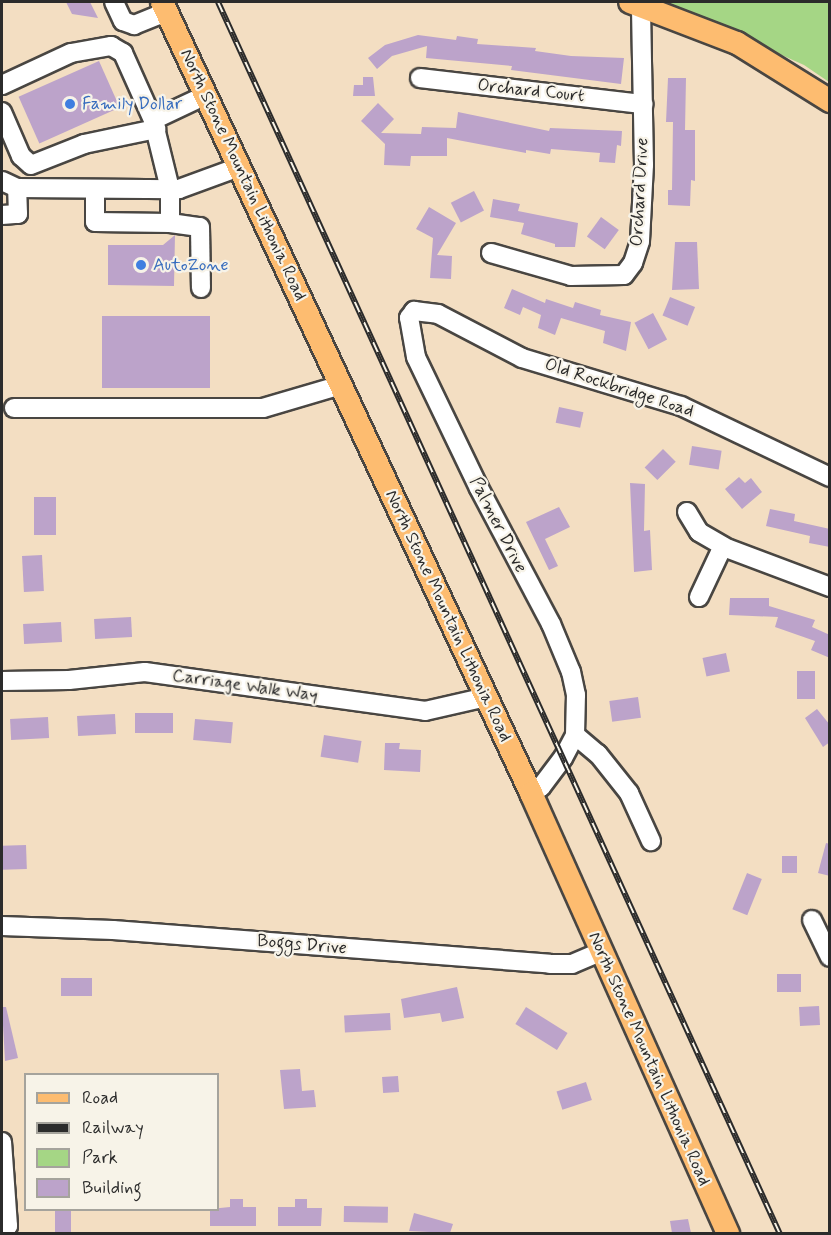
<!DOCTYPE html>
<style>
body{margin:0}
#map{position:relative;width:831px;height:1235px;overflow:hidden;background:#f3dec2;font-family:Mynerve,sans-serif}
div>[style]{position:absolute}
.green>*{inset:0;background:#a5d685}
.building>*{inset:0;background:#bca3ca;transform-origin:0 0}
.roads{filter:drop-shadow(2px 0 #494642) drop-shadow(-2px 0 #494642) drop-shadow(0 2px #494642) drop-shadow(0 -2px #494642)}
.minor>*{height:18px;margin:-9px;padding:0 9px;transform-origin:9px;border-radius:9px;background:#fff}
.major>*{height:22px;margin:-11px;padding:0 11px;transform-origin:11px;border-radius:11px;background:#fdbc70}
.rail>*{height:6px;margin-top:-3px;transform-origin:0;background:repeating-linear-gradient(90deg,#f7f3e8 0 11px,#2b2b2b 0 22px);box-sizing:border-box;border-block:2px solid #2b2b2b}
.dots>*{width:16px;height:16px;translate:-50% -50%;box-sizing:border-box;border:3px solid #f7f3e8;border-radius:50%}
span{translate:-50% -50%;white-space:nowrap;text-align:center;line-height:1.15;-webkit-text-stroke:4.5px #f7f3e8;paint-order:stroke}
.street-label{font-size:18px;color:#2b2b2b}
.shop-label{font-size:18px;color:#366cbe}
.left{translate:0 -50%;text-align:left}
.frame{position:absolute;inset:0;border:3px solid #2b2b2b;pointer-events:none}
.legend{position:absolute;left:24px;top:1073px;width:195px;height:138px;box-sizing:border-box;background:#f7f3e8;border:2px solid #a5a39c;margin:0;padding:8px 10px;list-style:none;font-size:18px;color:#2b2b2b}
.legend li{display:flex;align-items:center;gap:12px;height:30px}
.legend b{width:30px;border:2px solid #a5a39c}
</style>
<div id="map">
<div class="green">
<i style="clip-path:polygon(662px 2px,829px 2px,829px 82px,804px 65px)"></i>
</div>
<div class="building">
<i style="clip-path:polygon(66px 2px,90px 2px,98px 18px,72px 14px)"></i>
<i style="clip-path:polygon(418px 35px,456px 40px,457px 36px,478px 39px,477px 44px,536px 48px,535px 51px,571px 56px,624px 58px,621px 84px,511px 70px,512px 66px,426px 58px,427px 46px,392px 56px,377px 69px,368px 58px,385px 45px)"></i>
<i style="left:99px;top:61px;width:51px;height:88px;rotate:66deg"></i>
<i style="clip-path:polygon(363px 77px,373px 77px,375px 96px,353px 96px,354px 85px,363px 85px)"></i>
<i style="clip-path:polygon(668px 78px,686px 78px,685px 130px,695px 130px,695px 181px,691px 180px,690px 206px,668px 205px,668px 190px,672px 190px,673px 122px,666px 122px)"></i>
<i style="clip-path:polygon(378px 103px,394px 119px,381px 133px,421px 134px,422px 127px,456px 128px,458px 112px,549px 131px,550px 128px,622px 131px,621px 146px,617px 145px,615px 163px,599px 162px,600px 153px,551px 149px,550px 154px,526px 150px,526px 153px,447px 138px,447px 156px,411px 156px,410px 166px,384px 165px,385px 144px,361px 121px)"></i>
<i style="left:474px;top:191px;width:22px;height:26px;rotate:63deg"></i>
<i style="clip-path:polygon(493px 199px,520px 204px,518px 211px,578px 223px,575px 247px,555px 247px,555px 244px,521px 234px,524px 223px,490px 217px)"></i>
<i style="clip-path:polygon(429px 207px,456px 223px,437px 255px,452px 256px,451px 279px,430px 278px,433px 238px,416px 229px)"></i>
<i style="left:601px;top:217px;width:22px;height:24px;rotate:36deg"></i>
<i style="clip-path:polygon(175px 235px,174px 286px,108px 285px,108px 245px,163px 245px)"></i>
<i style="clip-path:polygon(675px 242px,697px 242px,699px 289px,672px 290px)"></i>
<i style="clip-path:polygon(512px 289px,545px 303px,546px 299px,573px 308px,575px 302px,601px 310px,600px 315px,631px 322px,626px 351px,603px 343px,605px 331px,561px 318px,555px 335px,538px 328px,541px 315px,523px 307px,520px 315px,504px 308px)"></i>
<i style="left:670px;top:297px;width:27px;height:20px;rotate:22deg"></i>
<i style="left:653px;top:313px;width:30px;height:21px;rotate:62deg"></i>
<i style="left:102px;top:316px;width:108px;height:72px"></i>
<i style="left:559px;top:407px;width:25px;height:16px;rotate:12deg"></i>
<i style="left:692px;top:446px;width:30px;height:19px;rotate:9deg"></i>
<i style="left:663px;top:449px;width:18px;height:26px;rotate:45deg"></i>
<i style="clip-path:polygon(739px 477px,745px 483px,751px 478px,762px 492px,742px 509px,725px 489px)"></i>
<i style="clip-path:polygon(630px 483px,645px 484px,644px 531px,650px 530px,652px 570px,634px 572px)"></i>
<i style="left:34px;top:497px;width:22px;height:38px"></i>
<i style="clip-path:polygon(559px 507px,570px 527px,545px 539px,558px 566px,549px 570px,526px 522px)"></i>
<i style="clip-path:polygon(770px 509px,795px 514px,794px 521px,830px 529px,830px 547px,809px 543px,810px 536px,766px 526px)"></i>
<i style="left:42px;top:555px;width:36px;height:20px;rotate:87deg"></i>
<i style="clip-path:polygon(730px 598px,769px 598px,769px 606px,815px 620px,812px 627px,830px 635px,830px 658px,811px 650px,815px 641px,775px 627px,778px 617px,729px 615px)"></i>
<i style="left:131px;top:617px;width:20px;height:37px;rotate:87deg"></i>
<i style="left:61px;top:622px;width:20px;height:38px;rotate:87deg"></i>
<i style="left:726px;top:653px;width:19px;height:24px;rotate:78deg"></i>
<i style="left:797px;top:671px;width:18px;height:28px"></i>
<i style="left:638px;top:697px;width:21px;height:29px;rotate:82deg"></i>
<i style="clip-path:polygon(817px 709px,830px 725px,830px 742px,823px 747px,805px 718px)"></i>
<i style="left:135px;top:713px;width:38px;height:20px"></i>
<i style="left:115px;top:714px;width:20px;height:38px;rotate:87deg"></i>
<i style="left:48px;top:717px;width:21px;height:38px;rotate:87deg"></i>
<i style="left:195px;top:719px;width:38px;height:21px;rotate:5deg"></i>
<i style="left:324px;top:735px;width:38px;height:22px;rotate:9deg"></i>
<i style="clip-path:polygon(385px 743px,400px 743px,399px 749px,421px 750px,420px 772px,384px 770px)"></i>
<i style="clip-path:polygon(826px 843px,830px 844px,830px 876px,818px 873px)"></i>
<i style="left:26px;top:845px;width:24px;height:24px;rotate:88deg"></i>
<i style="left:782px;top:856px;width:15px;height:17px"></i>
<i style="left:747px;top:873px;width:16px;height:39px;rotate:22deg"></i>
<i style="left:777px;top:974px;width:24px;height:18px"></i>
<i style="left:61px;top:978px;width:31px;height:18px"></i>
<i style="clip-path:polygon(457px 987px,464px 1018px,442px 1022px,440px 1013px,404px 1018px,401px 999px)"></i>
<i style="left:819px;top:1006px;width:19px;height:20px;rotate:87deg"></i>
<i style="clip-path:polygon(2px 1007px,6px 1007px,18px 1058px,5px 1061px)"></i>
<i style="left:526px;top:1007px;width:49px;height:20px;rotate:32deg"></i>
<i style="left:390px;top:1013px;width:17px;height:46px;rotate:87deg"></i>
<i style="clip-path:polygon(300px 1069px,302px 1091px,314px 1090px,316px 1107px,284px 1109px,280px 1070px)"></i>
<i style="left:398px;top:1076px;width:16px;height:16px;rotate:86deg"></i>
<i style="left:586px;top:1082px;width:19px;height:31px;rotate:72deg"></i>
<i style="clip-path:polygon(230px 1199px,243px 1199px,243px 1207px,256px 1207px,256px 1226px,210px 1226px,210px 1209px,230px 1207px)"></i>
<i style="clip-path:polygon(295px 1199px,307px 1199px,307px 1208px,322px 1208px,321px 1226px,278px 1226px,278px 1207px,295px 1207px)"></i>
<i style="left:344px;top:1206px;width:44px;height:16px;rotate:1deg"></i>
<i style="left:55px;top:1211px;width:16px;height:22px"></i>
<i style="clip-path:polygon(414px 1213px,453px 1224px,450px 1233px,409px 1231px)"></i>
<i style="clip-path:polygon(688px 1219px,691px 1233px,672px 1233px,670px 1221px)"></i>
</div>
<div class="roads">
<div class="minor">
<i style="left:114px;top:2px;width:21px;rotate:65deg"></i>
<i style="left:123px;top:21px;width:12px;rotate:20deg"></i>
<i style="left:134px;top:25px;width:35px;rotate:-22deg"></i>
<i style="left:420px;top:78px;width:225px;rotate:6.7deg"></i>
<i style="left:2px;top:85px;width:76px;rotate:-24.9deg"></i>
<i style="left:71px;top:53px;width:41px;rotate:-9.9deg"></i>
<i style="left:111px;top:46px;width:14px;rotate:30deg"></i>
<i style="left:123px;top:53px;width:73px;rotate:65.9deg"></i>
<i style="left:2px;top:112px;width:48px;rotate:66.6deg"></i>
<i style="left:21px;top:156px;width:13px;rotate:42deg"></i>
<i style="left:31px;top:165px;width:57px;rotate:-21.6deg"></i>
<i style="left:84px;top:144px;width:74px;rotate:-11.8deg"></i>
<i style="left:2px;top:181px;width:17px;rotate:25deg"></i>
<i style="left:17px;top:188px;width:162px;rotate:0.4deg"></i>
<i style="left:179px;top:189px;width:64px;rotate:-20.1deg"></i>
<i style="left:95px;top:189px;width:33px;rotate:90deg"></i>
<i style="left:95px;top:222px;width:75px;rotate:0.8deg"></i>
<i style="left:170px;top:223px;width:34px;rotate:-90deg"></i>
<i style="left:170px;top:189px;width:71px;rotate:-103.8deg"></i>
<i style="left:153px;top:120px;width:59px;rotate:-25.3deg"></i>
<i style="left:2px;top:215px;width:16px;rotate:-4deg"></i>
<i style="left:18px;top:214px;width:26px;rotate:-92deg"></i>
<i style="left:170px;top:223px;width:30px;rotate:8deg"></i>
<i style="left:200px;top:227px;width:61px;rotate:89.1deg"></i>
<i style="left:491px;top:253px;width:83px;rotate:16deg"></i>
<i style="left:571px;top:276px;width:53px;rotate:-1.1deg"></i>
<i style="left:624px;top:275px;width:15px;rotate:-53deg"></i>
<i style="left:633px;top:263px;width:23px;rotate:-72deg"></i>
<i style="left:640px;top:241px;width:76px;rotate:-87deg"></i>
<i style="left:644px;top:165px;width:161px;rotate:-91.1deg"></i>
<i style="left:14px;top:408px;width:249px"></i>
<i style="left:263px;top:408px;width:81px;rotate:-16.4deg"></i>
<i style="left:687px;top:512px;width:23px;rotate:59deg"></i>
<i style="left:699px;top:532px;width:34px;rotate:30deg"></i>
<i style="left:729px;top:549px;width:108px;rotate:20.6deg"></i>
<i style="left:699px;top:597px;width:56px;rotate:-64.8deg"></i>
<i style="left:2px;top:681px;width:67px;rotate:-0.9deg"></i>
<i style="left:69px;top:680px;width:76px;rotate:-6deg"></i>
<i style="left:145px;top:672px;width:283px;rotate:7.9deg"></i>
<i style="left:425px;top:711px;width:63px;rotate:-12.9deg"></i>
<i style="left:575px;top:735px;width:30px;rotate:40deg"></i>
<i style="left:598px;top:754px;width:50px;rotate:51.5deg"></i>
<i style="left:629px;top:793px;width:53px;rotate:65.4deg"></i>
<i style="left:531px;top:793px;width:12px;rotate:-31deg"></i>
<i style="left:541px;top:787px;width:36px;rotate:-53deg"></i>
<i style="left:563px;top:758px;width:26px;rotate:-62deg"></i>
<i style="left:575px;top:735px;width:40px;rotate:-88.6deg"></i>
<i style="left:576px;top:695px;width:24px;rotate:-102deg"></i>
<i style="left:571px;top:672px;width:52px;rotate:-112.6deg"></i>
<i style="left:551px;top:624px;width:154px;rotate:-117.9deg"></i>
<i style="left:479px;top:488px;width:145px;rotate:-115.7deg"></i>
<i style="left:416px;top:357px;width:40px;rotate:-100deg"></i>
<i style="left:409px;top:318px;width:9px;rotate:-54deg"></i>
<i style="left:414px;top:311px;width:24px;rotate:7deg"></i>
<i style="left:438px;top:314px;width:95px;rotate:27.6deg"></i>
<i style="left:522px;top:358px;width:166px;rotate:16.8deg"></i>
<i style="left:681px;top:406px;width:165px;rotate:25.5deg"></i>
<i style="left:812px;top:920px;width:41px;rotate:64.1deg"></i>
<i style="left:2px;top:926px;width:111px;rotate:2.1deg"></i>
<i style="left:113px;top:930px;width:438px;rotate:4.4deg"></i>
<i style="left:550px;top:964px;width:22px"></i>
<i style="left:572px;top:964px;width:30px;rotate:-23deg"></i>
<i style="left:2px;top:1142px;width:84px;rotate:85.9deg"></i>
<i style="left:8px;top:1226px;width:6px;rotate:180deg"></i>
</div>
<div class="major">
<i style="left:162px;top:2px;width:873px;rotate:64.99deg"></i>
<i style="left:531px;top:793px;width:483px;rotate:65.9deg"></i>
<i style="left:630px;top:2px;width:115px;rotate:21deg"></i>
<i style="left:737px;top:43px;width:110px;rotate:31.9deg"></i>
</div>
</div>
<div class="rail">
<i style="left:218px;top:2px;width:1354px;rotate:65.48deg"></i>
</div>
<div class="dots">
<i style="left:70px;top:104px;background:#3f7fe0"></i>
<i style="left:141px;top:265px;background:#3f7fe0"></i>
</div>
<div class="street-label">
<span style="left:531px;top:91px;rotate:6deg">Orchard Court</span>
<span style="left:243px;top:175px;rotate:65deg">North Stone Mountain Lithonia Road</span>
<span style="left:640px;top:192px;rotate:-87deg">Orchard Drive</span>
<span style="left:619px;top:388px;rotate:18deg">Old Rockbridge Road</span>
<span style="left:498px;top:525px;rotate:63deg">Palmer Drive</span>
<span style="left:448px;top:616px;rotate:65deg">North Stone Mountain Lithonia Road</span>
<span style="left:245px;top:686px;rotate:8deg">Carriage Walk Way</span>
<span style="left:302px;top:945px;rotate:5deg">Boggs Drive</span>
<span style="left:649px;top:1059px;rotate:66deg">North Stone Mountain Lithonia Road</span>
</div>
<div class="shop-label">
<span class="left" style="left:82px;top:104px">Family Dollar</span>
<span class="left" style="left:153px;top:265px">AutoZone</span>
</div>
<div class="frame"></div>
<ul class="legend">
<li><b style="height:8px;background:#fdbc70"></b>Road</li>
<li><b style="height:8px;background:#2b2b2b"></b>Railway</li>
<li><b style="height:16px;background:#a5d685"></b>Park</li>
<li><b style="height:16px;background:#bca3ca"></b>Building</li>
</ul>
</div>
